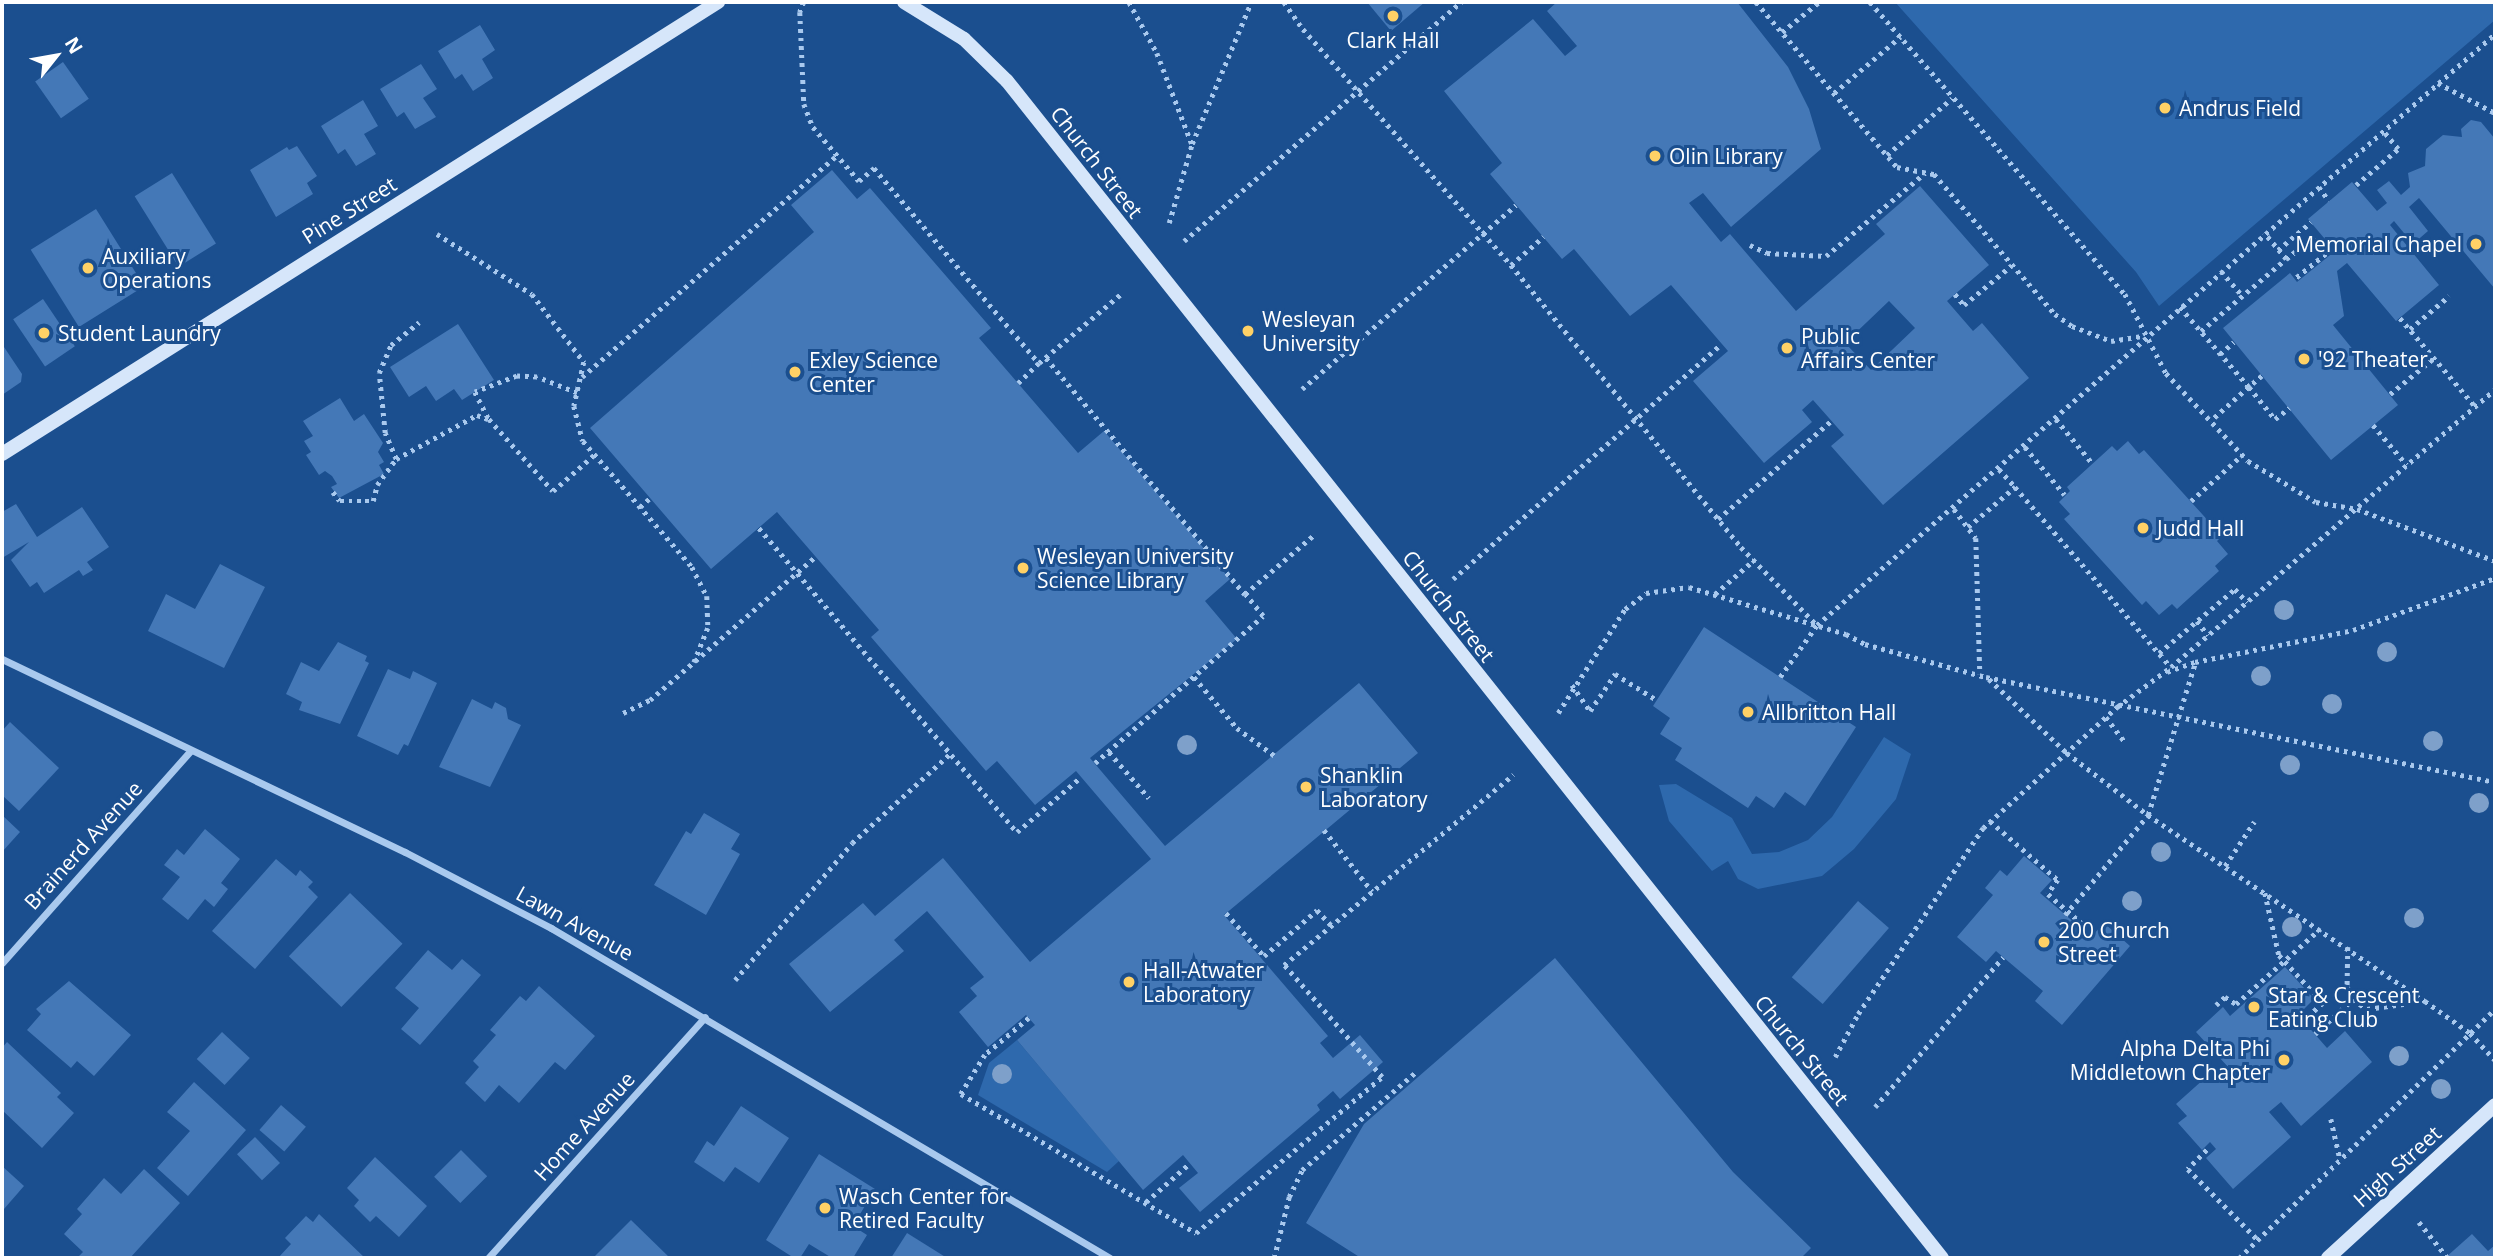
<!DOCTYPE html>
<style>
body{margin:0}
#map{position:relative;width:2497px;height:1260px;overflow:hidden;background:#1b4f8f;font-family:"Open Sans",sans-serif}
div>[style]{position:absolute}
.green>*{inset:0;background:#2e69ad}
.building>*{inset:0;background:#4478b7;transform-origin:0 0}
.path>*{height:4.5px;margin-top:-2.25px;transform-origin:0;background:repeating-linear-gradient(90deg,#a9c9ee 0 3.5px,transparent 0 8.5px)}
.street>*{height:7px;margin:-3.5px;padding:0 3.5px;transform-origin:3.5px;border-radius:3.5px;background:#a9c9ee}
.secondary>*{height:14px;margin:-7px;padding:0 7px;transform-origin:7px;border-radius:7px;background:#d6e6fa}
.trees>*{width:20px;height:20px;margin:-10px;border-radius:50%;background:#7ea0ca}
.dots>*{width:19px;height:19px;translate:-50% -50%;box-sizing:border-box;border:4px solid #1b4f8f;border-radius:50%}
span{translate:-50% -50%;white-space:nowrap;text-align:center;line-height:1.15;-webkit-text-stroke:6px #1b4f8f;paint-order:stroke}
.poi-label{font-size:21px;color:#fff}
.left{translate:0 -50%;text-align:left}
.right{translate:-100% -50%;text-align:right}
.street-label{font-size:21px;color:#fff}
.frame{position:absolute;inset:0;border:4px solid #fff;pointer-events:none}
.north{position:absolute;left:21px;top:21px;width:70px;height:70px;-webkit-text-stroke:5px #1b4f8f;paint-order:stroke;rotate:59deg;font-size:19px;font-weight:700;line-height:28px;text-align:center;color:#fff}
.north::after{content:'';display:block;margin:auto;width:24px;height:32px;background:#fff;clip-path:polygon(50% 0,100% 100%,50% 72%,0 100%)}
</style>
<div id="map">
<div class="green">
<i style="clip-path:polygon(1895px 2px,2495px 2px,2495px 20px,2159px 306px,2136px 272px)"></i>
<i style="clip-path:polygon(1884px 737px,1911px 754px,1896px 799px,1854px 849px,1822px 876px,1758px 889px,1738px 879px,1728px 861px,1712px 871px,1669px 821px,1659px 785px,1676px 784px,1732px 818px,1752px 854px,1779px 852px,1808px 840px,1832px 817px)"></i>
<i style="clip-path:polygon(1017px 1040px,1119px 1161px,1107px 1172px,978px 1095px,989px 1063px)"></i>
</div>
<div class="building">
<i style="clip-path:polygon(1367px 2px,1425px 2px,1391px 31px)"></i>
<i style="clip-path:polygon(evenodd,1557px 2px,1737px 2px,1788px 67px,1809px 109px,1821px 149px,1731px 227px,1703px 193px,1689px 203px,1721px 242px,1730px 234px,1796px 311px,1885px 234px,1876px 224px,1920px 186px,1989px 265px,1947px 301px,1973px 331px,1982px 323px,2029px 378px,1883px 505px,1831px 446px,1844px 435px,1813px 400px,1802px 410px,1812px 422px,1764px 463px,1693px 381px,1728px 351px,1671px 285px,1630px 316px,1574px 249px,1562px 259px,1490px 174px,1502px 163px,1444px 91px,1533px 19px,1565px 56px,1577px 46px,1547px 11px,1557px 2px,1889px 301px,1915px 328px,1871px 370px,1845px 343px,1889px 301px)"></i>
<i style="clip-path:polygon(480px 25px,495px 50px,482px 59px,493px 78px,473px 91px,462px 74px,455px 79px,438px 51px)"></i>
<i style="left:63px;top:62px;width:45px;height:34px;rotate:55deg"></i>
<i style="clip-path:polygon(421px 64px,437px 89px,423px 98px,436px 117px,415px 129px,404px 112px,397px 117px,380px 89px)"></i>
<i style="clip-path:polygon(363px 100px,378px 126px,364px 134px,376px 154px,356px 166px,345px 149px,338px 154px,321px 126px)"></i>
<i style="clip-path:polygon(2471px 120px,2481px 122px,2495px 139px,2495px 289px,2419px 198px,2409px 207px,2428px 231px,2413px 244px,2394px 221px,2390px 225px,2439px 285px,2396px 321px,2347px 263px,2337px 271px,2344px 316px,2333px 325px,2398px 405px,2331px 460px,2223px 328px,2290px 273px,2297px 282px,2335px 251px,2308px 219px,2352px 182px,2377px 211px,2387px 203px,2377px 190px,2389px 181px,2401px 195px,2410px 187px,2408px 173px,2425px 166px,2426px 149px,2443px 135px,2462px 137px,2461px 129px)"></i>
<i style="clip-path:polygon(297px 146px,317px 176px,307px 183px,313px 194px,276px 217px,250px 170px,287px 147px,289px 150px)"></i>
<i style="clip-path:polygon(832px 170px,857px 199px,870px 188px,991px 328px,979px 338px,1078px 453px,1104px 431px,1230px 579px,1205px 601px,1237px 639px,1090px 758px,1165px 846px,1359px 683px,1418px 753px,1224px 915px,1328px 1036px,1320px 1043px,1333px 1058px,1360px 1035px,1383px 1062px,1340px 1099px,1333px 1091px,1317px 1105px,1320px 1110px,1200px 1212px,1179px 1188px,1198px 1173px,1183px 1155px,1143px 1190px,1017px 1040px,1035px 1025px,1026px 1015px,988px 1047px,959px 1012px,977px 996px,970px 988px,984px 977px,927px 911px,894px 940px,904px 951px,830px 1012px,789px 964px,863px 903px,875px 916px,943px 858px,1030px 962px,1151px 859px,1076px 771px,1035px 805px,997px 761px,986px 771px,871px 637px,879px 630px,777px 512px,711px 569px,590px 428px,814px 232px,791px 205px)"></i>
<i style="left:172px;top:173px;width:83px;height:44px;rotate:58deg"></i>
<i style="left:96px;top:209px;width:91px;height:77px;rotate:58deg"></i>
<i style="left:43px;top:299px;width:57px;height:36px;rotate:56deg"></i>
<i style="clip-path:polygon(458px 324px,494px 380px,462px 400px,454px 389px,436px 401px,426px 386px,409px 397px,390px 367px)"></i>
<i style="clip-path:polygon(2px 344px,22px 374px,21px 382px,2px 395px)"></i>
<i style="clip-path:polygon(340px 398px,354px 421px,364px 414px,383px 443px,378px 452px,384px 462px,379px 465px,384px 474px,339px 498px,331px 487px,337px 484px,332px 476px,325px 471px,319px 475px,306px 455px,311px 452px,304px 441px,313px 436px,303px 421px)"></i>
<i style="clip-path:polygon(2128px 441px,2139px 454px,2144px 450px,2222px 536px,2217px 541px,2228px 554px,2215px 566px,2219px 571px,2177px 609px,2172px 604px,2159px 615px,2146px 601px,2142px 605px,2064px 519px,2070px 514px,2059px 502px,2070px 491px,2067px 487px,2112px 446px,2117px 451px)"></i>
<i style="clip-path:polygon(16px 504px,37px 537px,82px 507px,109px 547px,87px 562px,93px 570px,83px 576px,79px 570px,44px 593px,37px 582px,30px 587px,11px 560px,29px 542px,2px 558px,2px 512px)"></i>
<i style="clip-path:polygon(220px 564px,265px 587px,224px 668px,148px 631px,166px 594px,195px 609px)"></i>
<i style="clip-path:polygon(1704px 627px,1856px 727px,1805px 806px,1785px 792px,1774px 808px,1756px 796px,1748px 808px,1675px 760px,1682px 748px,1660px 734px,1670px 718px,1653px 706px)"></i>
<i style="clip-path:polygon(338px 642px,367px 656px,365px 661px,369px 663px,340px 724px,299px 710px,302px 702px,286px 694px,301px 662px,319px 671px)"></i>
<i style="clip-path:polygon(388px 669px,410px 679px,413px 671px,437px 683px,408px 746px,404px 744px,398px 755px,357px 736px)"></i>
<i style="clip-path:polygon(472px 699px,492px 709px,495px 702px,506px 708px,508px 719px,521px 725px,490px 787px,439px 767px)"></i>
<i style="clip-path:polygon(10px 722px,59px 768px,19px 811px,2px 795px,2px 731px)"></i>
<i style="clip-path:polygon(704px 813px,740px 834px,731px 849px,740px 854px,706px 915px,654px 885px,686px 831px,691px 834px)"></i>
<i style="clip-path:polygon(2px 815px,20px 832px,2px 852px)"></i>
<i style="clip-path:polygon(205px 829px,240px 859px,221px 883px,228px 889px,214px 907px,205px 899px,188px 920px,162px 899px,180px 877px,164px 865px,177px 849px,184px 855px)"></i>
<i style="clip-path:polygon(2024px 856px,2052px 880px,2040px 893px,2091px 937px,2104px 923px,2130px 946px,2062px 1025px,2035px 1001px,2043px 991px,2003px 957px,1996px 951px,1986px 962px,1957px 937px,1993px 895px,1985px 888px,2000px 870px,2007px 876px)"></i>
<i style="clip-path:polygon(276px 859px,296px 876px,300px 870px,313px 882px,308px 887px,318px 897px,255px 969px,212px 931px)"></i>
<i style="left:350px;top:893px;width:73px;height:88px;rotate:44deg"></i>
<i style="left:1858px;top:901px;width:41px;height:101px;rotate:41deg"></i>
<i style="clip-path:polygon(428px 950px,452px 970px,462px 959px,481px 975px,420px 1045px,401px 1029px,419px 1008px,395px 988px)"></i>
<i style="clip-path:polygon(1555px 958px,1733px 1172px,1811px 1248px,1801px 1258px,1361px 1258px,1306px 1223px,1364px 1124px)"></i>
<i style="clip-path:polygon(2285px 967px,2314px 999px,2298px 1015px,2327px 1048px,2345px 1031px,2372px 1062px,2301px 1126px,2281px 1102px,2269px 1112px,2291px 1137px,2233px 1189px,2206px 1158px,2216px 1149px,2210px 1142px,2202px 1150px,2178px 1123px,2187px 1116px,2176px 1104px,2214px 1070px,2220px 1077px,2229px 1068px,2196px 1032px,2223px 1007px,2230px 1016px)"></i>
<i style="clip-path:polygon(69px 981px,131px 1035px,94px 1076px,77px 1061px,71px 1068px,27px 1030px,41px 1014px,36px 1009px)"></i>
<i style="clip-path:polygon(539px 986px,595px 1036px,565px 1070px,555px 1062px,519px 1103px,499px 1085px,485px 1102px,465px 1083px,479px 1067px,473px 1061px,496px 1035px,490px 1030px,520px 996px,526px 1001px)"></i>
<i style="left:222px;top:1032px;width:38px;height:37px;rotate:43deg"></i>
<i style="clip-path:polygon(7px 1042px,61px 1093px,57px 1097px,74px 1113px,42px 1148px,2px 1110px,2px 1048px)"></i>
<i style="clip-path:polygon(194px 1082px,246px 1130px,188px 1196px,157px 1168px,190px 1131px,167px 1112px)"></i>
<i style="left:281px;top:1105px;width:33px;height:33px;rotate:41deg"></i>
<i style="clip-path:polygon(741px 1106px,789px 1138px,759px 1183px,735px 1167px,724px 1182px,694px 1162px,707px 1141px,714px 1146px)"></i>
<i style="left:255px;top:1137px;width:36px;height:25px;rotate:46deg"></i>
<i style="left:461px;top:1150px;width:37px;height:38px;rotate:45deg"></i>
<i style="clip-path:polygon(819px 1154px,875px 1189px,853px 1226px,867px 1235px,853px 1258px,832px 1258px,809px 1244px,800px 1258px,794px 1258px,766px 1240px)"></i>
<i style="clip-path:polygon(375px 1157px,427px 1206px,399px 1237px,376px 1216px,370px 1222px,354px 1206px,359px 1200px,347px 1188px)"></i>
<i style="clip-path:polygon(2px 1166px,24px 1186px,4px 1209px,2px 1207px)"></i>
<i style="clip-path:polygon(144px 1169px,180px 1203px,130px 1258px,77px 1258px,83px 1252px,64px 1234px,82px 1214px,77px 1209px,104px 1178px,121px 1194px)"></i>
<i style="clip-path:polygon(319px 1214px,365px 1258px,278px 1258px,291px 1244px,285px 1238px,306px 1216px,313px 1222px)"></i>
<i style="clip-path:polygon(631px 1220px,670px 1258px,593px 1258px)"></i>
<i style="clip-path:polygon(907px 1233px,947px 1258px,891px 1258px)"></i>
<i style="clip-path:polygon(2472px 1234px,2488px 1251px,2495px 1245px,2495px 1258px,2445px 1258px)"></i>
</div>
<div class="path">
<i style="left:804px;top:2px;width:11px;rotate:112deg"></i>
<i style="left:800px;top:12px;width:92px;rotate:87.5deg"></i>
<i style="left:804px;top:104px;width:25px;rotate:69deg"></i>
<i style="left:813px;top:127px;width:71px;rotate:49.6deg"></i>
<i style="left:859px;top:181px;width:20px;rotate:-41deg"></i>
<i style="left:874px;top:168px;width:255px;rotate:49.8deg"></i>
<i style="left:1039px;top:363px;width:109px;rotate:-40.1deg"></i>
<i style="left:1129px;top:2px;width:58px;rotate:61.2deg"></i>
<i style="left:1157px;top:53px;width:97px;rotate:69deg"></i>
<i style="left:1192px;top:144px;width:154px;rotate:-67.4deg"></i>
<i style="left:1284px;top:2px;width:33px;rotate:55deg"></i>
<i style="left:1303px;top:29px;width:315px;rotate:48.6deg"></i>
<i style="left:1511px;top:265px;width:364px;rotate:50.8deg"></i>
<i style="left:1741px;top:547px;width:106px;rotate:45.8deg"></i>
<i style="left:1756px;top:2px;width:217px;rotate:49.5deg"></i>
<i style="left:1897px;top:167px;width:38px;rotate:11deg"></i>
<i style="left:1934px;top:174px;width:185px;rotate:49.2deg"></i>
<i style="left:2055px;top:314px;width:21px;rotate:35deg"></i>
<i style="left:2072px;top:326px;width:42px;rotate:21deg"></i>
<i style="left:2111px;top:341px;width:33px;rotate:-9deg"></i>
<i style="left:1870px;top:2px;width:388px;rotate:48.9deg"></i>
<i style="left:2125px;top:294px;width:89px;rotate:62.6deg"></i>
<i style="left:2166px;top:373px;width:120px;rotate:47deg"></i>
<i style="left:2248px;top:461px;width:79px;rotate:31.1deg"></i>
<i style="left:2316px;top:502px;width:42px;rotate:9.7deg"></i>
<i style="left:2357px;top:509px;width:147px;rotate:20.6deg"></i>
<i style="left:1782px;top:32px;width:48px;rotate:-39deg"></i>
<i style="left:2438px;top:83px;width:64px;rotate:27.8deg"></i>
<i style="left:1834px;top:93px;width:87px;rotate:-40.3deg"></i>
<i style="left:1887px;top:155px;width:86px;rotate:-41.2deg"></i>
<i style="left:2356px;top:185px;width:55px;rotate:-40.6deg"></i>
<i style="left:2398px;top:149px;width:23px;rotate:-130deg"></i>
<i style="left:2319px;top:187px;width:17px;rotate:54deg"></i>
<i style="left:1169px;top:223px;width:82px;rotate:-73.8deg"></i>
<i style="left:437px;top:234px;width:112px;rotate:32.3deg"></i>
<i style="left:532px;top:294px;width:86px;rotate:52.6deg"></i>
<i style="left:584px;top:362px;width:45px;rotate:102.8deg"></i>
<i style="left:574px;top:406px;width:36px;rotate:76deg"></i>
<i style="left:583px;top:441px;width:167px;rotate:49.1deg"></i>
<i style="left:692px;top:567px;width:33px;rotate:63deg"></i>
<i style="left:707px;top:596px;width:32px;rotate:88deg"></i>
<i style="left:708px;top:628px;width:37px;rotate:112deg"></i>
<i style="left:1184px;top:241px;width:366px;rotate:-40.8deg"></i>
<i style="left:1750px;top:245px;width:19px;rotate:25deg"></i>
<i style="left:1767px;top:253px;width:59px;rotate:2.9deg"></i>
<i style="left:1826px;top:256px;width:129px;rotate:-40deg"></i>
<i style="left:2278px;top:250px;width:43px;rotate:-40.3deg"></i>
<i style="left:2286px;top:259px;width:33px;rotate:-39deg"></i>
<i style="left:2312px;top:238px;width:21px;rotate:49deg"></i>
<i style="left:2326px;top:254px;width:40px;rotate:141deg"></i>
<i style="left:1511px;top:265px;width:43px;rotate:-41.2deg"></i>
<i style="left:2221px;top:271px;width:33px;rotate:49deg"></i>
<i style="left:1955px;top:294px;width:14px;rotate:51deg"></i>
<i style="left:1964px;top:305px;width:62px;rotate:-39.8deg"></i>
<i style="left:2180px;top:307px;width:106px;rotate:49.2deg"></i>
<i style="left:2249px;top:387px;width:51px;rotate:138.2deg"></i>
<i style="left:2400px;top:318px;width:116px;rotate:49.6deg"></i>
<i style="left:2410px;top:329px;width:51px;rotate:-40.2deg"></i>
<i style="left:2201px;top:331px;width:111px;rotate:-40.3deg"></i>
<i style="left:2286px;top:259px;width:34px;rotate:-130deg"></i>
<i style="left:2220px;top:354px;width:18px;rotate:-41deg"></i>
<i style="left:1046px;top:358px;width:309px;rotate:49.9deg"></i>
<i style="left:1245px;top:594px;width:92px;rotate:-40.6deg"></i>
<i style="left:2262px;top:376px;width:17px;rotate:140deg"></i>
<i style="left:2249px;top:387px;width:41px;rotate:50.9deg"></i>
<i style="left:2275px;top:419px;width:18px;rotate:-38deg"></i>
<i style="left:582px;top:377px;width:338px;rotate:-41deg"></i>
<i style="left:1018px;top:383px;width:29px;rotate:-44deg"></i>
<i style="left:1302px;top:389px;width:282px;rotate:-40.7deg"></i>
<i style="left:577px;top:393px;width:43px;rotate:-158.2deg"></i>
<i style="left:537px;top:377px;width:20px;rotate:-177deg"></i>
<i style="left:517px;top:376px;width:45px;rotate:159.1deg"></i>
<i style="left:475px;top:392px;width:30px;rotate:63deg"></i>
<i style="left:489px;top:419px;width:96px;rotate:48.4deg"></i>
<i style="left:553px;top:491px;width:55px;rotate:-41.3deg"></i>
<i style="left:2390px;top:394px;width:57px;rotate:-39.3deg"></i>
<i style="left:2056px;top:419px;width:58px;rotate:50.6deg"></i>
<i style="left:2373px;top:425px;width:52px;rotate:49.6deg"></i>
<i style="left:2025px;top:447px;width:62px;rotate:50.2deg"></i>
<i style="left:396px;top:459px;width:28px;rotate:-113deg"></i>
<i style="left:385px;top:433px;width:60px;rotate:-95.7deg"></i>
<i style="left:379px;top:373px;width:30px;rotate:-67deg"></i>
<i style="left:391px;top:345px;width:36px;rotate:-39deg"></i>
<i style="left:1999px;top:469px;width:24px;rotate:48deg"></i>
<i style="left:333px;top:492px;width:11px;rotate:52deg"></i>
<i style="left:340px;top:501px;width:33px"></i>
<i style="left:373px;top:501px;width:16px;rotate:-76deg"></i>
<i style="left:377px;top:485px;width:32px;rotate:-54deg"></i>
<i style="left:396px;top:459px;width:92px;rotate:-28.5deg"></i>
<i style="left:477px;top:415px;width:12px;rotate:20deg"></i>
<i style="left:2191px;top:501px;width:69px;rotate:-42deg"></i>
<i style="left:640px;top:507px;width:13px;rotate:-42deg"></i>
<i style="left:1954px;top:509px;width:36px;rotate:53deg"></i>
<i style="left:1976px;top:538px;width:136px;rotate:88.3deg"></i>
<i style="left:1718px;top:519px;width:150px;rotate:-40.9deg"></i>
<i style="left:1968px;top:527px;width:62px;rotate:-40.4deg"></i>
<i style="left:2015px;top:487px;width:238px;rotate:49.1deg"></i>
<i style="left:759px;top:528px;width:399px;rotate:49.7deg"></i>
<i style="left:1017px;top:832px;width:84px;rotate:-40.7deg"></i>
<i style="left:1453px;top:579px;width:356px;rotate:-41.2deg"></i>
<i style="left:1715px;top:594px;width:52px;rotate:-41.1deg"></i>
<i style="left:2197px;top:621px;width:18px;rotate:52deg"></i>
<i style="left:2159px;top:653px;width:99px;rotate:-40.1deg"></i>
<i style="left:2235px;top:589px;width:18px;rotate:47deg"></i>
<i style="left:2167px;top:672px;width:30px;rotate:-20deg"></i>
<i style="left:2195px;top:662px;width:161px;rotate:-11.4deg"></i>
<i style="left:2353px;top:630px;width:151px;rotate:-20.1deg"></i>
<i style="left:1194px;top:677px;width:67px;rotate:49.9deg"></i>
<i style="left:1237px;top:728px;width:47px;rotate:36.4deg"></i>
<i style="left:1780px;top:677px;width:64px;rotate:-54.6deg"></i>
<i style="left:1817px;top:625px;width:899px;rotate:-41.08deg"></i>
<i style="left:1989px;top:679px;width:108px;rotate:43.5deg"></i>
<i style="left:2067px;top:753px;width:102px;rotate:37.4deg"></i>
<i style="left:2148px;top:815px;width:334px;rotate:33.9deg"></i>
<i style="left:2425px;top:1001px;width:55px;rotate:35.4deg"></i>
<i style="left:2470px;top:1033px;width:37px;rotate:47deg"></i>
<i style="left:1572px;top:685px;width:32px;rotate:55deg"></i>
<i style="left:1590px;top:711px;width:45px;rotate:-56deg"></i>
<i style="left:1615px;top:674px;width:49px;rotate:31.8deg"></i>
<i style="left:623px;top:713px;width:30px;rotate:-26deg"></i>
<i style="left:650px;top:700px;width:218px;rotate:-40.9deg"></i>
<i style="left:1558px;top:713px;width:124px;rotate:-57.2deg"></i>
<i style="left:1625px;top:609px;width:26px;rotate:-37deg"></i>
<i style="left:1646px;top:593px;width:43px;rotate:-7.9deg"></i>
<i style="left:1689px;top:587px;width:164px;rotate:16.7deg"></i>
<i style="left:1846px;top:634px;width:21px;rotate:28deg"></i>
<i style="left:1865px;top:644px;width:125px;rotate:15.3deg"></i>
<i style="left:1986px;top:677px;width:520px;rotate:11.66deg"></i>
<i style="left:2106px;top:717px;width:30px;rotate:53deg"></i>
<i style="left:1109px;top:752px;width:61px;rotate:49deg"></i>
<i style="left:1095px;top:763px;width:223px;rotate:-41.2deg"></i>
<i style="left:1263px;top:616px;width:28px;rotate:-129deg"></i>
<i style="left:1990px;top:821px;width:90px;rotate:40.9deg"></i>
<i style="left:2058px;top:880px;width:17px;rotate:126deg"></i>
<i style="left:2048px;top:894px;width:50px;rotate:41deg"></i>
<i style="left:1324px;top:830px;width:78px;rotate:51.8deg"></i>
<i style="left:2225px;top:866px;width:53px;rotate:-56.6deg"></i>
<i style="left:2265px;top:893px;width:64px;rotate:77.3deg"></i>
<i style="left:2279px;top:955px;width:65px;rotate:47.5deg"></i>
<i style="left:2323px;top:1003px;width:26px;rotate:137deg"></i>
<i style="left:1226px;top:913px;width:57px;rotate:48.5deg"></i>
<i style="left:1264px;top:956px;width:70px;rotate:-41deg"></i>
<i style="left:1317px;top:910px;width:21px;rotate:47deg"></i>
<i style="left:2065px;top:915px;width:130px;rotate:-50.3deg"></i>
<i style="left:2148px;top:815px;width:159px;rotate:-72.8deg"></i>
<i style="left:2348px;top:947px;width:39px;rotate:91deg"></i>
<i style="left:2347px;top:986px;width:14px;rotate:65deg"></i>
<i style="left:2353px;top:999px;width:17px;rotate:36deg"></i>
<i style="left:2367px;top:1009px;width:58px;rotate:-8deg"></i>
<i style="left:735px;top:980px;width:180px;rotate:-49.5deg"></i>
<i style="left:852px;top:843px;width:134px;rotate:-42.3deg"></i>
<i style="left:2216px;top:1005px;width:12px;rotate:-42deg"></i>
<i style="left:2225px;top:997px;width:13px;rotate:32deg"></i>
<i style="left:2236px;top:1004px;width:113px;rotate:-41.8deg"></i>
<i style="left:1029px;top:1018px;width:57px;rotate:139.9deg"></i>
<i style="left:985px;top:1055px;width:46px;rotate:121.6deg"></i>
<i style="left:961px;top:1094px;width:273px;rotate:30.6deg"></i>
<i style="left:1196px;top:1233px;width:243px;rotate:-40deg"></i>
<i style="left:1382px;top:1077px;width:149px;rotate:-131.2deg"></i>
<i style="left:1284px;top:965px;width:298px;rotate:-39.7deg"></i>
<i style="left:2315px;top:1034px;width:52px;rotate:-42.6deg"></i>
<i style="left:1835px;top:1057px;width:49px;rotate:-61.9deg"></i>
<i style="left:1858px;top:1014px;width:224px;rotate:-56.1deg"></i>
<i style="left:1983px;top:828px;width:181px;rotate:-42.1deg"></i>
<i style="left:2117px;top:707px;width:67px;rotate:-36.5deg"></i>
<i style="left:2171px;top:667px;width:427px;rotate:-40.6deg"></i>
<i style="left:1875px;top:1107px;width:197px;rotate:-49.5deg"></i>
<i style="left:2331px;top:1119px;width:41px;rotate:77.3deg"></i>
<i style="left:2207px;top:1150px;width:27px;rotate:135deg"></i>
<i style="left:2188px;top:1169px;width:100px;rotate:45.4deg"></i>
<i style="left:1146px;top:1202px;width:59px;rotate:-41.6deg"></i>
<i style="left:2419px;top:1222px;width:45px;rotate:51.3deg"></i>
<i style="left:1274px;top:1258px;width:63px;rotate:-76.2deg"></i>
<i style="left:1289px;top:1197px;width:30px;rotate:-64deg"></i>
<i style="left:1302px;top:1170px;width:150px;rotate:-40.7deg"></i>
<i style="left:2239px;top:1258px;width:357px;rotate:-44.2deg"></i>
</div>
<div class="street">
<i style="left:2px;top:659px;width:447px;rotate:25.6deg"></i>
<i style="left:405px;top:852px;width:165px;rotate:27.5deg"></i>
<i style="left:551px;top:928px;width:649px;rotate:30.56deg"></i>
<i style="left:2px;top:963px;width:283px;rotate:-48.4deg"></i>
<i style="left:488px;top:1258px;width:324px;rotate:-48deg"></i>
</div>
<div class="secondary">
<i style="left:904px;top:2px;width:70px;rotate:31.7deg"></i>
<i style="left:964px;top:39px;width:60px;rotate:44.3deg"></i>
<i style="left:1007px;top:81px;width:1503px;rotate:51.54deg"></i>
<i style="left:2px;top:454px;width:847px;rotate:-32.26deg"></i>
<i style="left:2328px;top:1258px;width:226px;rotate:-42.5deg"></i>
</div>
<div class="trees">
<i style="left:2284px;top:610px"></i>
<i style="left:2387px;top:652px"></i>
<i style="left:2261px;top:676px"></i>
<i style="left:2332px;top:704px"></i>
<i style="left:2433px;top:741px"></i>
<i style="left:1187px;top:745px"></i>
<i style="left:2290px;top:765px"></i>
<i style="left:2479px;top:803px"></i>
<i style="left:2161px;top:852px"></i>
<i style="left:2132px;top:901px"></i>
<i style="left:2414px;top:918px"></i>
<i style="left:2292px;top:927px"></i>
<i style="left:2399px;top:1056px"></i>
<i style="left:1002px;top:1074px"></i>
<i style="left:2441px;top:1089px"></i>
</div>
<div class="dots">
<i style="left:1393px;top:16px;background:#ffd166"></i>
<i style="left:2165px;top:108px;background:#ffd166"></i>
<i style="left:1655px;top:156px;background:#ffd166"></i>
<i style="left:2476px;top:244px;background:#ffd166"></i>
<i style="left:88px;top:268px;background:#ffd166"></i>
<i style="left:1248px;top:331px;background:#ffd166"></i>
<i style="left:44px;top:333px;background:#ffd166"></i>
<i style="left:1787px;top:348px;background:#ffd166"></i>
<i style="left:2304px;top:359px;background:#ffd166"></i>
<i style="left:795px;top:372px;background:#ffd166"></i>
<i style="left:2143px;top:528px;background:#ffd166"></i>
<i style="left:1023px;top:568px;background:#ffd166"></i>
<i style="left:1748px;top:712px;background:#ffd166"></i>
<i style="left:1306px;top:787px;background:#ffd166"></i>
<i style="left:2044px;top:942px;background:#ffd166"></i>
<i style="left:1129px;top:982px;background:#ffd166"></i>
<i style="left:2254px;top:1007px;background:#ffd166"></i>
<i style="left:2284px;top:1060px;background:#ffd166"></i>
<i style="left:825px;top:1208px;background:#ffd166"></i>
</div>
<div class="poi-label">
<span style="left:1393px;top:40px">Clark Hall</span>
<span class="left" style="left:2179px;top:108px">Andrus Field</span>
<span class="left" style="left:1669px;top:156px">Olin Library</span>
<span class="right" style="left:2462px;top:244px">Memorial Chapel</span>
<span class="left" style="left:102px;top:268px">Auxiliary<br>Operations</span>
<span class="left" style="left:1262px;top:331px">Wesleyan<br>University</span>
<span class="left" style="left:58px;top:333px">Student Laundry</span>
<span class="left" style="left:1801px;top:348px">Public<br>Affairs Center</span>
<span class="left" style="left:2318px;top:359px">'92 Theater</span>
<span class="left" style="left:809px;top:372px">Exley Science<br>Center</span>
<span class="left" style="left:2157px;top:528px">Judd Hall</span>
<span class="left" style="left:1037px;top:568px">Wesleyan University<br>Science Library</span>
<span class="left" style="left:1762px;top:712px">Allbritton Hall</span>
<span class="left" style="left:1320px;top:787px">Shanklin<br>Laboratory</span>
<span class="left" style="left:2058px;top:942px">200 Church<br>Street</span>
<span class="left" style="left:1143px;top:982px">Hall-Atwater<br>Laboratory</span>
<span class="left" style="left:2268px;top:1007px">Star &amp; Crescent<br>Eating Club</span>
<span class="right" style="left:2270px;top:1060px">Alpha Delta Phi<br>Middletown Chapter</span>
<span class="left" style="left:839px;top:1208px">Wasch Center for<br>Retired Faculty</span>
</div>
<div class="street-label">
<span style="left:1097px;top:162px;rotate:52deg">Church Street</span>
<span style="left:349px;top:210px;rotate:-32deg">Pine Street</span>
<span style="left:1449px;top:606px;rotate:52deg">Church Street</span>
<span style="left:83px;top:845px;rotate:-48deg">Brainerd Avenue</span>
<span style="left:575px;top:923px;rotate:29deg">Lawn Avenue</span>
<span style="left:1802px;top:1050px;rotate:51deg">Church Street</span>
<span style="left:584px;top:1126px;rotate:-48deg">Home Avenue</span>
<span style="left:2397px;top:1166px;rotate:-42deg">High Street</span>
</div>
<div class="frame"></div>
<div class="north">N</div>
</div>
